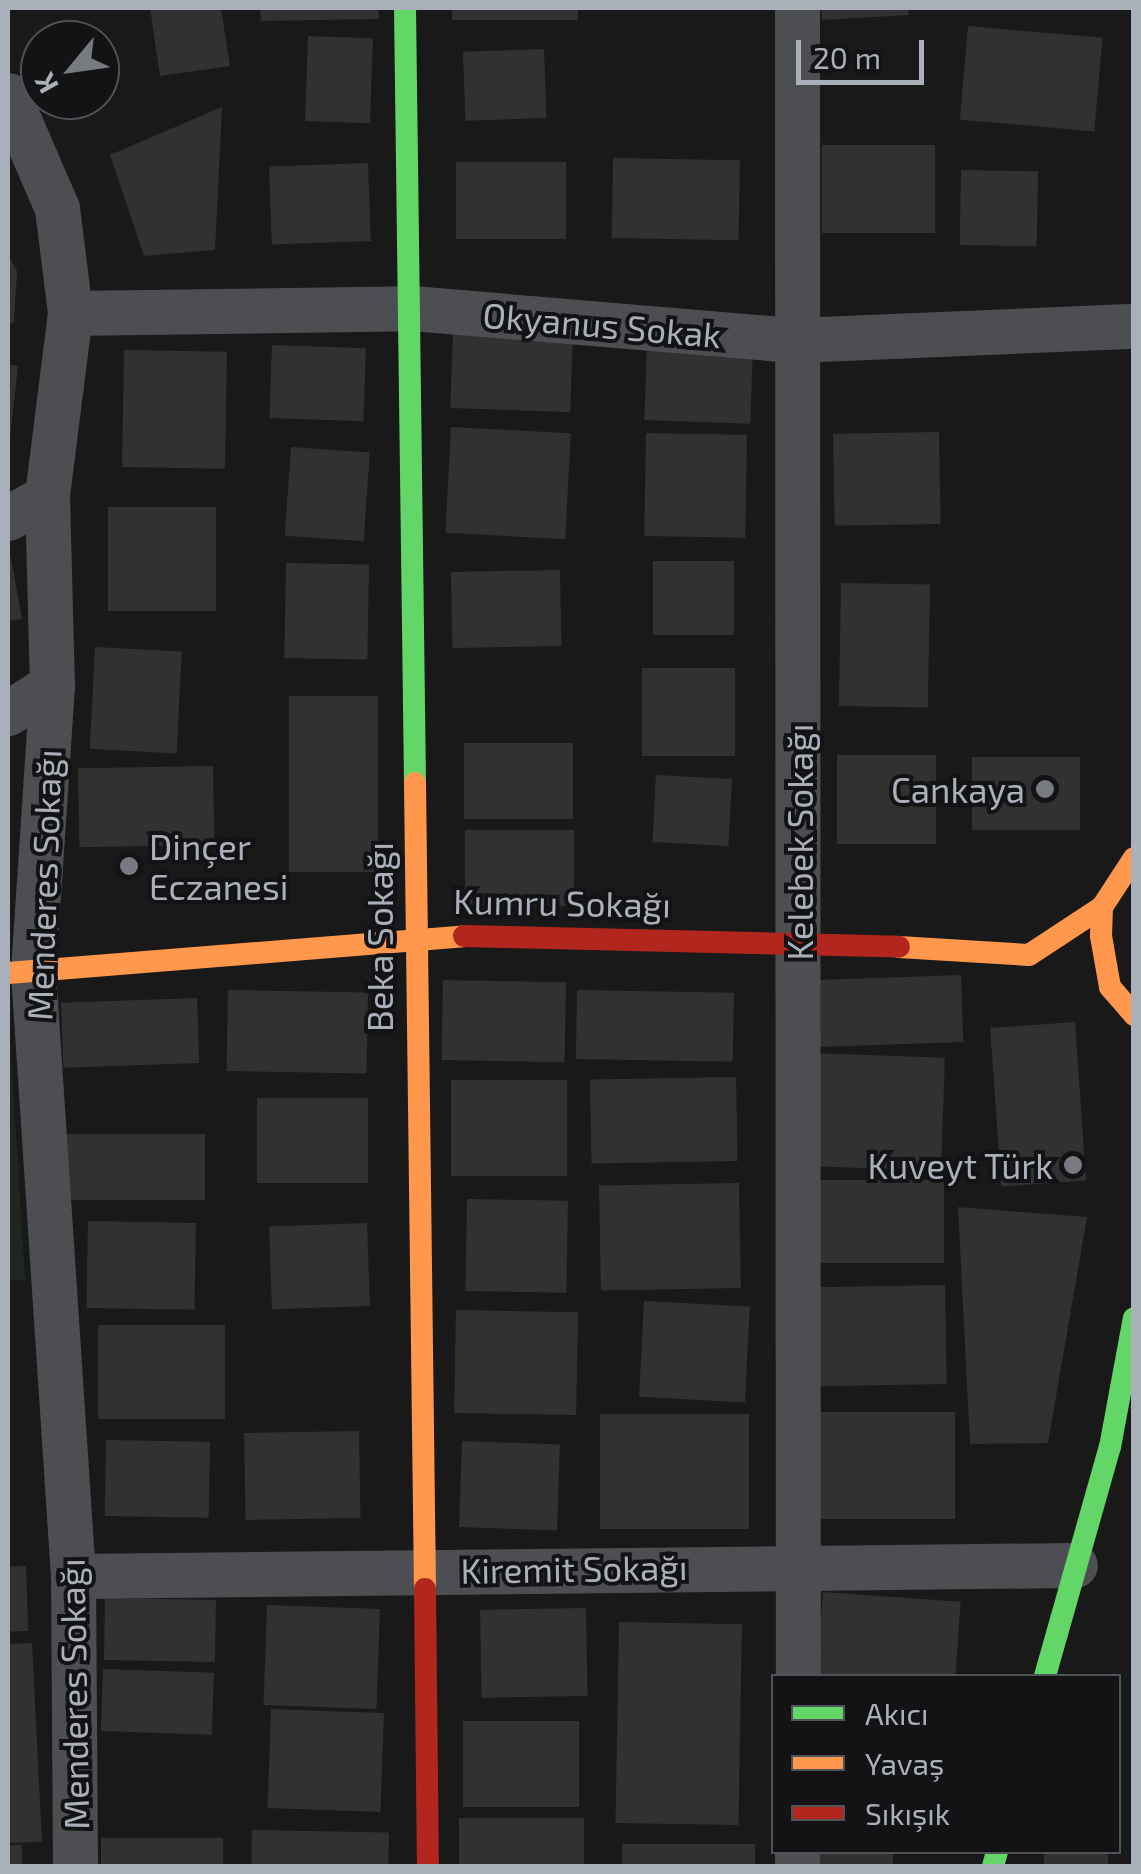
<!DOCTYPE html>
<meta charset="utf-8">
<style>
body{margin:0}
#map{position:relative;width:1141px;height:1874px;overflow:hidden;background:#191919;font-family:"Exo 2",sans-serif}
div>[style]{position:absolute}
.green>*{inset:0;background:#1f261f}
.building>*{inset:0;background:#313131;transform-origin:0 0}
.street>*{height:45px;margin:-22.5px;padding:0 22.5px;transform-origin:22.5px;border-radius:22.5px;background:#4d4e52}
.fast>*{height:22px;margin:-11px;padding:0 11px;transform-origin:11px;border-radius:11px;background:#63d668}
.slow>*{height:22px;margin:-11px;padding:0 11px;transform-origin:11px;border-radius:11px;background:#ff974d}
.jam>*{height:22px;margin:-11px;padding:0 11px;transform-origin:11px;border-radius:11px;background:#b3261e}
.dots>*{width:28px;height:28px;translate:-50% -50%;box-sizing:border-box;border:5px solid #131315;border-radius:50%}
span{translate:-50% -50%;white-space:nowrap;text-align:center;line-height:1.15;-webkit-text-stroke:8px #131315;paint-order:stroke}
.street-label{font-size:35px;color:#aab0b9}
.poi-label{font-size:35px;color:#aab0b9}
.right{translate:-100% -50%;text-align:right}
.left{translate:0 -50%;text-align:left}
.frame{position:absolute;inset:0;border:10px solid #aab0b9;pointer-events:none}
.legend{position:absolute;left:771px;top:1674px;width:350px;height:180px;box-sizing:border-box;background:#131315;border:2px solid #4f5257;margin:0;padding:12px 18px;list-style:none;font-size:30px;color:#aab0b9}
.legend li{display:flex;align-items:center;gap:20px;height:50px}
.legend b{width:50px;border:2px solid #4f5257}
.north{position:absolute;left:20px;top:20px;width:100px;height:100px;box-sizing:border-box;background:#131315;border:2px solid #4f5257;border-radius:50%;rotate:241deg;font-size:28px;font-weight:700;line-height:40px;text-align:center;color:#aab0b9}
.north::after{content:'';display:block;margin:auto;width:35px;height:45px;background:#777b81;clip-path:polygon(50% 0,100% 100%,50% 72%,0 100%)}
.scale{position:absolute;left:796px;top:40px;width:128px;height:45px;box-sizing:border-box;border:5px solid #aab0b9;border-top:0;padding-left:12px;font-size:30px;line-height:35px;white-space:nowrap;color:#aab0b9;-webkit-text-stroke:8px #131315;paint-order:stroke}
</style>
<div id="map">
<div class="green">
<i style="clip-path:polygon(8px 1007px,25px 1280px,8px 1280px)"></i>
</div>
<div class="building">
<i style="clip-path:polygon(150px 8px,221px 8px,230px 66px,160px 76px)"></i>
<i style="clip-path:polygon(260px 8px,378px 8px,379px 19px,261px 21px)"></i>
<i style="left:452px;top:8px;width:126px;height:12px"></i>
<i style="clip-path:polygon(821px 8px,908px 8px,909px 15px,822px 20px)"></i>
<i style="left:968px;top:26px;width:135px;height:94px;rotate:5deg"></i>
<i style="left:308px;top:36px;width:65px;height:85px;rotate:2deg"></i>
<i style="left:544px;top:49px;width:69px;height:81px;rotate:88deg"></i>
<i style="clip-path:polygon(222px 107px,215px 250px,144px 256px,110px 155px)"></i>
<i style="left:822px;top:145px;width:113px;height:88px"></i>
<i style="left:613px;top:158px;width:127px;height:80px;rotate:1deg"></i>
<i style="left:456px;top:162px;width:110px;height:77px"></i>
<i style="left:368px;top:163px;width:78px;height:99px;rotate:88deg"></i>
<i style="left:961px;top:170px;width:77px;height:75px;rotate:1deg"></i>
<i style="clip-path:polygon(8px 254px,17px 271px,14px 322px,8px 326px)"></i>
<i style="left:453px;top:330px;width:120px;height:78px;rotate:2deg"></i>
<i style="left:647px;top:343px;width:106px;height:77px;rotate:2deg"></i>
<i style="left:272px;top:345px;width:94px;height:73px;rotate:2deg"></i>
<i style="left:124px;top:350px;width:103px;height:117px;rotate:1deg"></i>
<i style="clip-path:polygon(8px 364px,18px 366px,8px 457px)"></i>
<i style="left:451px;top:427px;width:120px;height:106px;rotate:3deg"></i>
<i style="left:939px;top:432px;width:92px;height:106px;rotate:89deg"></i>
<i style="left:646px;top:433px;width:101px;height:103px;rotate:1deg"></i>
<i style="left:291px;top:447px;width:79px;height:89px;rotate:4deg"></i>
<i style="left:108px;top:507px;width:108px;height:104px"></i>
<i style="clip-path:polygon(8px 542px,22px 619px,8px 621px)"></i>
<i style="left:653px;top:561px;width:81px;height:74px"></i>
<i style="left:286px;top:563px;width:83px;height:95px;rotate:1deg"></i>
<i style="left:560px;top:570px;width:76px;height:109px;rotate:89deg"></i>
<i style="left:841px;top:583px;width:89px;height:123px;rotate:1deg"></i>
<i style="left:95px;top:647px;width:87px;height:102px;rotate:3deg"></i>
<i style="left:642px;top:668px;width:93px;height:88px"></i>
<i style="left:289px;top:696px;width:89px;height:176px"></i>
<i style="left:464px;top:743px;width:109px;height:76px"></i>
<i style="left:837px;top:755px;width:99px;height:89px"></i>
<i style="left:972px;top:757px;width:108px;height:73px"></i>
<i style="left:213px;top:766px;width:79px;height:135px;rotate:89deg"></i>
<i style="left:656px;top:775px;width:76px;height:67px;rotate:3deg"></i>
<i style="left:465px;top:830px;width:109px;height:76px"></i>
<i style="left:961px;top:975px;width:67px;height:150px;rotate:88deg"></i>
<i style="left:443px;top:980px;width:123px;height:80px;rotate:1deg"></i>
<i style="left:228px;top:990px;width:140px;height:81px;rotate:1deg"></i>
<i style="left:577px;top:990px;width:157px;height:69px;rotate:1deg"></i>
<i style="left:197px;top:998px;width:65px;height:136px;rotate:88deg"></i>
<i style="left:1075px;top:1022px;width:159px;height:85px;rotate:86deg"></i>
<i style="left:810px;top:1053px;width:135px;height:113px;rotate:2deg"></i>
<i style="left:736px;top:1077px;width:84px;height:146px;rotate:89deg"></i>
<i style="left:451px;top:1080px;width:116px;height:96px"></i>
<i style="left:257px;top:1098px;width:111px;height:85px"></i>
<i style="left:205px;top:1134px;width:66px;height:140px;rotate:90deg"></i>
<i style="left:810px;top:1180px;width:134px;height:83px"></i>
<i style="left:739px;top:1183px;width:105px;height:140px;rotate:89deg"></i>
<i style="left:467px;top:1199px;width:101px;height:92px;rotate:1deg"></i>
<i style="clip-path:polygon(958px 1207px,1087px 1217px,1048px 1443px,970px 1444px)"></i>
<i style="left:88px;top:1221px;width:108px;height:87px;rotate:1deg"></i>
<i style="left:367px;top:1223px;width:83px;height:98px;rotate:88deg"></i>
<i style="left:945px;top:1285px;width:99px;height:130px;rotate:89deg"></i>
<i style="left:644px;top:1301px;width:106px;height:96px;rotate:3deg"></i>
<i style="left:456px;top:1310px;width:122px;height:103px;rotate:1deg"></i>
<i style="left:98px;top:1325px;width:127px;height:94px"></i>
<i style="left:814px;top:1412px;width:141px;height:107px"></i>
<i style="left:600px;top:1414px;width:149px;height:115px"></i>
<i style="left:359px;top:1431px;width:87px;height:115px;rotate:89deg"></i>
<i style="left:106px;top:1440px;width:104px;height:76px;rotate:1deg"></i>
<i style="left:462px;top:1441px;width:98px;height:86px;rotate:2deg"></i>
<i style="left:26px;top:1566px;width:65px;height:18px;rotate:88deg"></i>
<i style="left:823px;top:1592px;width:138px;height:84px;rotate:4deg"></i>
<i style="left:105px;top:1598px;width:111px;height:62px;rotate:1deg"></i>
<i style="left:267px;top:1605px;width:113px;height:100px;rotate:2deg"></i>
<i style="left:586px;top:1608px;width:88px;height:106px;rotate:89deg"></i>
<i style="left:619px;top:1622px;width:123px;height:201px;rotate:1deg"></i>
<i style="clip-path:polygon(32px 1643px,42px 1842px,8px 1843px,8px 1644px)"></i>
<i style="left:103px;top:1669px;width:111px;height:62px;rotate:2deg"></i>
<i style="left:271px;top:1709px;width:113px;height:99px;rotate:2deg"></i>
<i style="left:463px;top:1721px;width:116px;height:86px"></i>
<i style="left:584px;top:1818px;width:48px;height:125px;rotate:90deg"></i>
<i style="left:252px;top:1830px;width:137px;height:36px;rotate:1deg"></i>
<i style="left:101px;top:1838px;width:122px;height:28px"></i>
<i style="left:622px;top:1844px;width:133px;height:22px"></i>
<i style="left:8px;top:1845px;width:14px;height:21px"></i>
<i style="left:811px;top:1852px;width:82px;height:14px"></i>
<i style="left:1044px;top:1852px;width:64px;height:14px"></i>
</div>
<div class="street">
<i style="left:797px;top:8px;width:1668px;rotate:89.97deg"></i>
<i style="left:8px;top:95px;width:123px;rotate:66.6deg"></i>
<i style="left:57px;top:208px;width:106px;rotate:82.9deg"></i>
<i style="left:70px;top:313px;width:184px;rotate:97.2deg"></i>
<i style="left:47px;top:496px;width:189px;rotate:88.5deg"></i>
<i style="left:52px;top:685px;width:288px;rotate:93.8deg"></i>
<i style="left:33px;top:972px;width:605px;rotate:86.21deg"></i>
<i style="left:73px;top:1576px;width:290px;rotate:89.6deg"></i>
<i style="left:70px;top:313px;width:342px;rotate:-0.8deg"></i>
<i style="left:412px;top:308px;width:385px;rotate:4.8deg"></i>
<i style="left:796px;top:340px;width:338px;rotate:-2.4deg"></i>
<i style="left:8px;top:518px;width:45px;rotate:-29.4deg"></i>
<i style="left:8px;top:713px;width:52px;rotate:-32.5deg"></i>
<i style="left:73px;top:1576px;width:1002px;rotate:-0.63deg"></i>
<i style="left:797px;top:1866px;width:14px;rotate:-90deg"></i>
</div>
<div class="fast">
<i style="left:405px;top:8px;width:775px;rotate:89.26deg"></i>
<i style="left:1045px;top:1676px;width:238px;rotate:-74.2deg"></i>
<i style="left:1110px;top:1447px;width:131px;rotate:-79.5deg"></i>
<i style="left:993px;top:1866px;width:15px;rotate:-74deg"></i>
</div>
<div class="slow">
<i style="left:415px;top:783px;width:806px;rotate:89.29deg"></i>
<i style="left:1134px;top:858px;width:59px;rotate:123.1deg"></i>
<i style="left:1102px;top:907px;width:29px;rotate:92deg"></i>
<i style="left:1101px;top:936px;width:52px;rotate:80deg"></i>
<i style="left:1110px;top:987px;width:37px;rotate:49deg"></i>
<i style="left:899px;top:947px;width:130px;rotate:3.5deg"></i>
<i style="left:1029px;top:955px;width:87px;rotate:-33.3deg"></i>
<i style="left:8px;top:973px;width:457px;rotate:-4.6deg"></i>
</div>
<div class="jam">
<i style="left:464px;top:936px;width:435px;rotate:1.4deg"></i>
<i style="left:425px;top:1589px;width:277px;rotate:89.4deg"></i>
</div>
<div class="dots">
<i style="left:1045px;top:789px;background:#777b81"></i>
<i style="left:129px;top:866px;background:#777b81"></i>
<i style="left:1073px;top:1165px;background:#777b81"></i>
</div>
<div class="street-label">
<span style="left:602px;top:324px;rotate:5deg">Okyanus Sokak</span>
<span style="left:799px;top:842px;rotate:-90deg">Kelebek Sokağı</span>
<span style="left:43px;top:885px;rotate:-88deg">Menderes Sokağı</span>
<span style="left:562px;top:902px;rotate:1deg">Kumru Sokağı</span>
<span style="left:379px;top:937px;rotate:-90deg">Beka Sokağı</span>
<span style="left:574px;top:1568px;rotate:-1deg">Kiremit Sokağı</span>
<span style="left:73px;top:1694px;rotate:-91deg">Menderes Sokağı</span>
</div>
<div class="poi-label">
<span class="right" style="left:1025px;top:789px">Cankaya</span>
<span class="left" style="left:149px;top:866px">Dinçer<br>Eczanesi</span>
<span class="right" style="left:1053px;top:1165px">Kuveyt Türk</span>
</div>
<div class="frame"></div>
<ul class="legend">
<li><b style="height:12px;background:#63d668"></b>Akıcı</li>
<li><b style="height:12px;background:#ff974d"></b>Yavaş</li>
<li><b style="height:12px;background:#b3261e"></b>Sıkışık</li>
</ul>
<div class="north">K</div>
<div class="scale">20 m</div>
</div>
